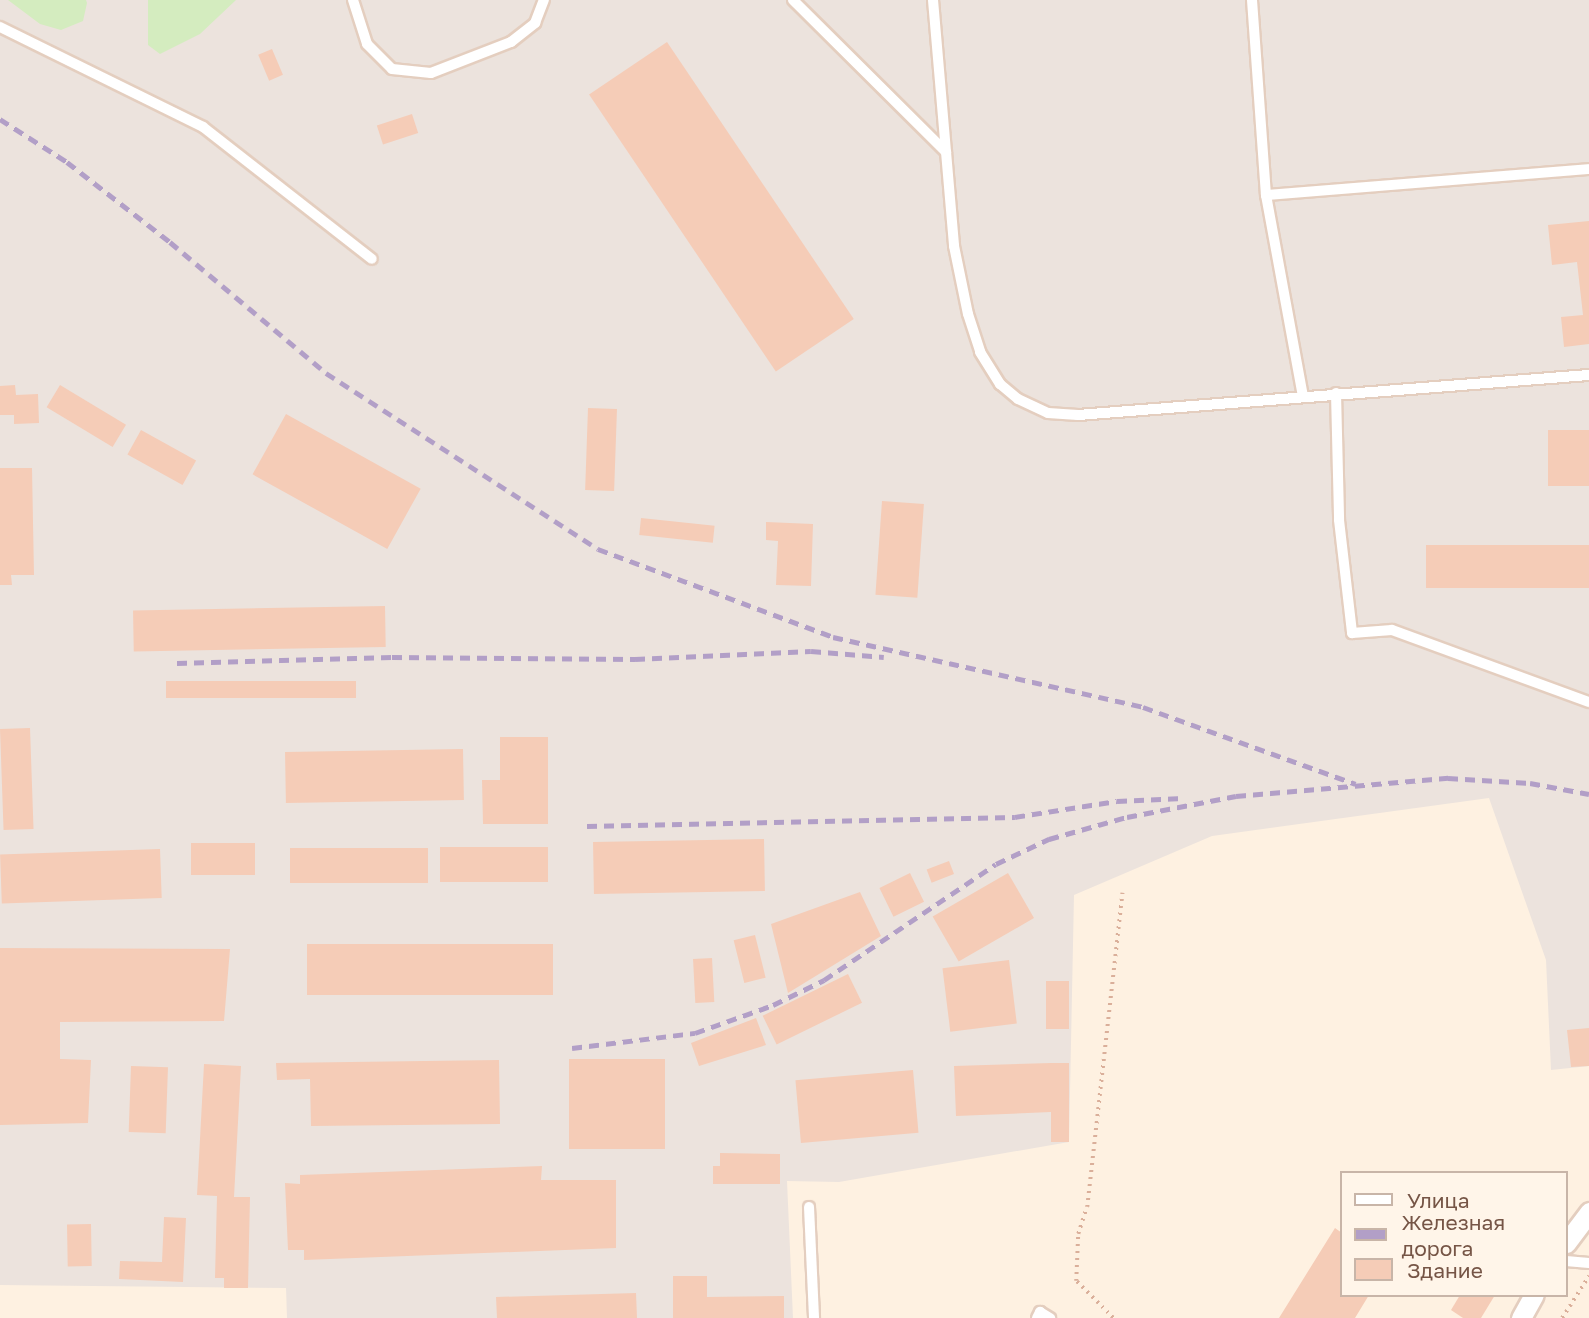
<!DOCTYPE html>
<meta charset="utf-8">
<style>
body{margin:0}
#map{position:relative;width:1589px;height:1318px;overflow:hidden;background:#fef1e1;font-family:"Golos Text",sans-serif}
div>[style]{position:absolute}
.industrial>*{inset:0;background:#ece3dd}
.green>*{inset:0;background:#d4ecbf}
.building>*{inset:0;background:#f5ccb7;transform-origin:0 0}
.path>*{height:3.5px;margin-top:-1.75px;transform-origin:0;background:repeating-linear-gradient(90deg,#daaf9a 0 2px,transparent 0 7px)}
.roads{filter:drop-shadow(2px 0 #e4cebf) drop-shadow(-2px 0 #e4cebf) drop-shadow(0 2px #e4cebf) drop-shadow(0 -2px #e4cebf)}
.lane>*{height:10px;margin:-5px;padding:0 5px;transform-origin:5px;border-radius:5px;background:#fff}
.street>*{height:19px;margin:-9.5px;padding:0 9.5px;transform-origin:9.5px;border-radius:9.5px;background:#fff}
.rail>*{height:5px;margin-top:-2.5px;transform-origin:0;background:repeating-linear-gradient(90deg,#b29fc7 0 10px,transparent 0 17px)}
span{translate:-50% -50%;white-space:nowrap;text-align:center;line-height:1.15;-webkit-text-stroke:5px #fff5e9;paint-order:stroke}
.legend{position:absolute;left:1340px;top:1171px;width:228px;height:126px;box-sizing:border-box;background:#fff5e9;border:2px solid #c8b5a8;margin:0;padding:9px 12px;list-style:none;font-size:21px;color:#765546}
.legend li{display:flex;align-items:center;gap:14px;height:35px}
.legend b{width:35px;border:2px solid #c8b5a8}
</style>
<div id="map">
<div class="industrial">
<i style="clip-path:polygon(0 0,1589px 0,1589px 1066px,1551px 1070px,1546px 960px,1489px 798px,1212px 836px,1074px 895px,1069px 1142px,839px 1182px,787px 1181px,793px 1318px,287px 1318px,286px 1288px,0 1285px)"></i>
</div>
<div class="green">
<i style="clip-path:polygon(8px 0,86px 0,87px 3px,83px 21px,61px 30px,40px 24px)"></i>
<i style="clip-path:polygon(148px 0,236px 0,200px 34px,160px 54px,148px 45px)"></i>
</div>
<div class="building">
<i style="left:667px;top:42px;width:334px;height:94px;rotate:56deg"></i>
<i style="left:272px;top:49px;width:28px;height:15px;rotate:67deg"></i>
<i style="left:412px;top:114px;width:20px;height:37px;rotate:72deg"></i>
<i style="clip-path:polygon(1589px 221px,1589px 344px,1564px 347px,1561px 317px,1583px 315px,1577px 262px,1552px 265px,1548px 225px)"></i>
<i style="clip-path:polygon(15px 385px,16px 395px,38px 394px,39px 423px,14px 424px,14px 415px,0 415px,0 386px)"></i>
<i style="left:60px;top:385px;width:77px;height:26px;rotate:31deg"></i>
<i style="left:588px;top:408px;width:29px;height:82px;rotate:2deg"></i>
<i style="left:286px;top:414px;width:154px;height:69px;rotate:29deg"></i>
<i style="left:141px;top:430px;width:63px;height:28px;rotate:29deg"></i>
<i style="left:1589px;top:430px;width:56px;height:41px;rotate:90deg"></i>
<i style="clip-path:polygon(0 468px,32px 468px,34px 575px,11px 575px,12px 585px,0 585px)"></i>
<i style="left:882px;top:501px;width:42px;height:94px;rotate:4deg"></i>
<i style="left:641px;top:518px;width:74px;height:17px;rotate:6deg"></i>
<i style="clip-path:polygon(766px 522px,813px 524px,811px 586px,776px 585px,778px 541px,766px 540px)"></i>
<i style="left:1589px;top:545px;width:43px;height:163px;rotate:90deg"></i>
<i style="left:385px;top:606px;width:41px;height:252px;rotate:89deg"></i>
<i style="left:166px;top:681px;width:190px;height:17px"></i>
<i style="left:30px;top:728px;width:101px;height:30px;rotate:88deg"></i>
<i style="clip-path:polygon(500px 737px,548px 737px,548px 824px,483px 824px,482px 780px,500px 780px)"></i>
<i style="left:463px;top:749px;width:51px;height:178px;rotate:89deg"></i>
<i style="left:764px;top:839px;width:52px;height:171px;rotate:89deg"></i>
<i style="left:191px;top:843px;width:64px;height:32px"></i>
<i style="left:440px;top:847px;width:108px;height:35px"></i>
<i style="left:290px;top:848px;width:138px;height:35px"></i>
<i style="left:160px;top:849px;width:49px;height:160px;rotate:88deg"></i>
<i style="left:949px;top:861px;width:14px;height:24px;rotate:69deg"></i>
<i style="left:910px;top:873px;width:32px;height:34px;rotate:64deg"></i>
<i style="left:1008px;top:873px;width:52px;height:87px;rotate:60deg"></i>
<i style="clip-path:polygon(860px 892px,881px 936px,788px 993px,771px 924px)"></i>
<i style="left:755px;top:935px;width:44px;height:22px;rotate:76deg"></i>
<i style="left:553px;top:944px;width:51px;height:246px;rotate:90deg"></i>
<i style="clip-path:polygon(0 948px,230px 949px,224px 1021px,60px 1022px,60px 1059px,91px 1060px,88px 1123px,0 1125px)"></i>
<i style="left:712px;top:958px;width:44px;height:19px;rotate:87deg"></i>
<i style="left:1009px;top:960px;width:64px;height:67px;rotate:83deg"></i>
<i style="left:848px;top:974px;width:32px;height:95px;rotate:64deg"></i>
<i style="left:1046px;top:981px;width:23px;height:48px"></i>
<i style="clip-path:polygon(756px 1018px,766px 1045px,699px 1066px,691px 1043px)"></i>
<i style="clip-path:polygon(1589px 1028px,1589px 1066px,1571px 1067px,1567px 1030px)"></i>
<i style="left:569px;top:1059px;width:96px;height:90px"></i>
<i style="clip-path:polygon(499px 1060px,500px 1124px,311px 1126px,310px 1079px,277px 1080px,276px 1063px)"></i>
<i style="clip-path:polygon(1051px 1063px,1069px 1063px,1069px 1142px,1051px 1142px,1051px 1112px,956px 1116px,954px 1066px)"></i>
<i style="clip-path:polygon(204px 1064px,241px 1066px,234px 1197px,250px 1197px,248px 1288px,224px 1288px,224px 1278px,215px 1278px,217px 1196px,197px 1195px)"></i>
<i style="left:131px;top:1066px;width:37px;height:66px;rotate:2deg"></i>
<i style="left:913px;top:1070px;width:63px;height:118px;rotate:85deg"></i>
<i style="clip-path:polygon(720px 1153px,780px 1154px,780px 1184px,713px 1184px,713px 1166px,720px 1166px)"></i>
<i style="clip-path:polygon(542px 1166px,541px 1180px,616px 1180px,616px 1248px,304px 1260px,304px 1250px,288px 1250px,285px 1183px,300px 1184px,300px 1175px)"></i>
<i style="clip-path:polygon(164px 1217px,186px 1218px,183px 1282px,119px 1279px,120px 1261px,162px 1262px)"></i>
<i style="left:91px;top:1224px;width:42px;height:24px;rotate:89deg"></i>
<i style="clip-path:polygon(1335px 1228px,1342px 1233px,1342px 1295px,1369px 1295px,1355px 1318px,1279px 1318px)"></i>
<i style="clip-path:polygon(673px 1276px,707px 1276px,707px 1297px,784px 1296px,784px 1318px,673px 1318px)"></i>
<i style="clip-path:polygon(636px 1293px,637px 1318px,497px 1318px,496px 1297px)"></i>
<i style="clip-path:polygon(1460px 1295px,1495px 1295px,1481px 1318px,1463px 1318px,1451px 1310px)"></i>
</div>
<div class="path">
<i style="left:1113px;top:1318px;width:52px;rotate:-135deg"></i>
<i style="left:1076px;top:1281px;width:47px;rotate:-87.6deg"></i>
<i style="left:1078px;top:1234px;width:28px;rotate:-72deg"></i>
<i style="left:1087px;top:1207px;width:316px;rotate:-83.6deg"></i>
<i style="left:1562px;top:1318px;width:50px;rotate:-57.3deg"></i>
</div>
<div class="roads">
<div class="lane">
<i style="left:353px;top:0;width:46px;rotate:72.3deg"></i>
<i style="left:367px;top:44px;width:35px;rotate:45deg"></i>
<i style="left:392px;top:69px;width:39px;rotate:6deg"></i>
<i style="left:431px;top:73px;width:86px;rotate:-21.2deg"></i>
<i style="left:511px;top:42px;width:31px;rotate:-38deg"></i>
<i style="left:535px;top:23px;width:25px;rotate:-69deg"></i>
<i style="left:793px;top:0;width:216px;rotate:44.8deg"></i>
<i style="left:933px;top:0;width:247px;rotate:85.1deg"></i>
<i style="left:954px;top:246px;width:69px;rotate:78.4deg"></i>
<i style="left:968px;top:314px;width:40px;rotate:72deg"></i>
<i style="left:980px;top:352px;width:38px;rotate:58deg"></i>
<i style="left:1000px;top:384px;width:23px;rotate:40deg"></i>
<i style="left:1018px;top:399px;width:33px;rotate:25deg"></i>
<i style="left:1048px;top:413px;width:30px;rotate:4deg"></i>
<i style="left:1078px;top:415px;width:513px;rotate:-4.48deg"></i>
<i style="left:1252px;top:0;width:196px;rotate:85.9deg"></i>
<i style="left:1266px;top:195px;width:204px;rotate:79.6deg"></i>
<i style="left:0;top:27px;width:226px;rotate:26.2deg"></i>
<i style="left:203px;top:127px;width:214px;rotate:38deg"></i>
<i style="left:1266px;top:195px;width:324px;rotate:-4.6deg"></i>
<i style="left:1336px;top:393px;width:127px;rotate:88.6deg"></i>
<i style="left:1339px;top:520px;width:114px;rotate:83.4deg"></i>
<i style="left:1352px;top:633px;width:40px;rotate:-4.3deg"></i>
<i style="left:1392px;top:630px;width:210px;rotate:20.1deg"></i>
<i style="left:809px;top:1207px;width:111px;rotate:87.4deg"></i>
<i style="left:1566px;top:1261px;width:23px;rotate:5deg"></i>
<i style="left:1037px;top:1318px;width:7px;rotate:-63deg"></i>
<i style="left:1040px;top:1312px;width:12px;rotate:31deg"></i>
</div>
<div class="street">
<i style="left:1566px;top:1243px;width:39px;rotate:-53deg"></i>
<i style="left:1521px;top:1318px;width:26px;rotate:-61deg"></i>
</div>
</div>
<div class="rail">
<i style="left:0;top:119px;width:80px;rotate:32.7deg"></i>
<i style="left:67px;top:162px;width:130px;rotate:37.8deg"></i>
<i style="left:170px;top:242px;width:204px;rotate:40deg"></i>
<i style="left:326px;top:373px;width:324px;rotate:32.9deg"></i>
<i style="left:598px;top:549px;width:251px;rotate:20.5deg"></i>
<i style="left:833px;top:637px;width:318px;rotate:12.7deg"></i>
<i style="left:1143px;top:707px;width:226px;rotate:19.9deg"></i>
<i style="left:177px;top:663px;width:215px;rotate:-1.6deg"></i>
<i style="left:392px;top:657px;width:243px;rotate:0.5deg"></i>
<i style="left:635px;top:659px;width:176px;rotate:-2.6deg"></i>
<i style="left:811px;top:651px;width:73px;rotate:4.7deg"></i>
<i style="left:587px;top:826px;width:428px;rotate:-1.2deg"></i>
<i style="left:1015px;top:817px;width:103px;rotate:-8.9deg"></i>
<i style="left:1117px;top:801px;width:66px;rotate:-2.6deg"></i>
<i style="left:572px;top:1048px;width:124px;rotate:-7deg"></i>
<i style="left:695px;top:1033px;width:83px;rotate:-19.7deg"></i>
<i style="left:773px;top:1005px;width:57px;rotate:-26.1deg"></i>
<i style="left:824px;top:980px;width:207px;rotate:-34deg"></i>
<i style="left:996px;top:864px;width:59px;rotate:-25.3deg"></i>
<i style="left:1049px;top:839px;width:81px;rotate:-15.8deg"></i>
<i style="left:1127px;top:817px;width:111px;rotate:-10.9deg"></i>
<i style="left:1236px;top:796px;width:213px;rotate:-4.9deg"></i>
<i style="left:1448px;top:778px;width:82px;rotate:3.5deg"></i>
<i style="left:1530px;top:783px;width:60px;rotate:10.6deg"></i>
</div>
<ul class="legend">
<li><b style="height:9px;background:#fff"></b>Улица</li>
<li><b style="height:9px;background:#b29fc7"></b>Железная дорога</li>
<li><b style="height:19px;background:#f5ccb7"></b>Здание</li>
</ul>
</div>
